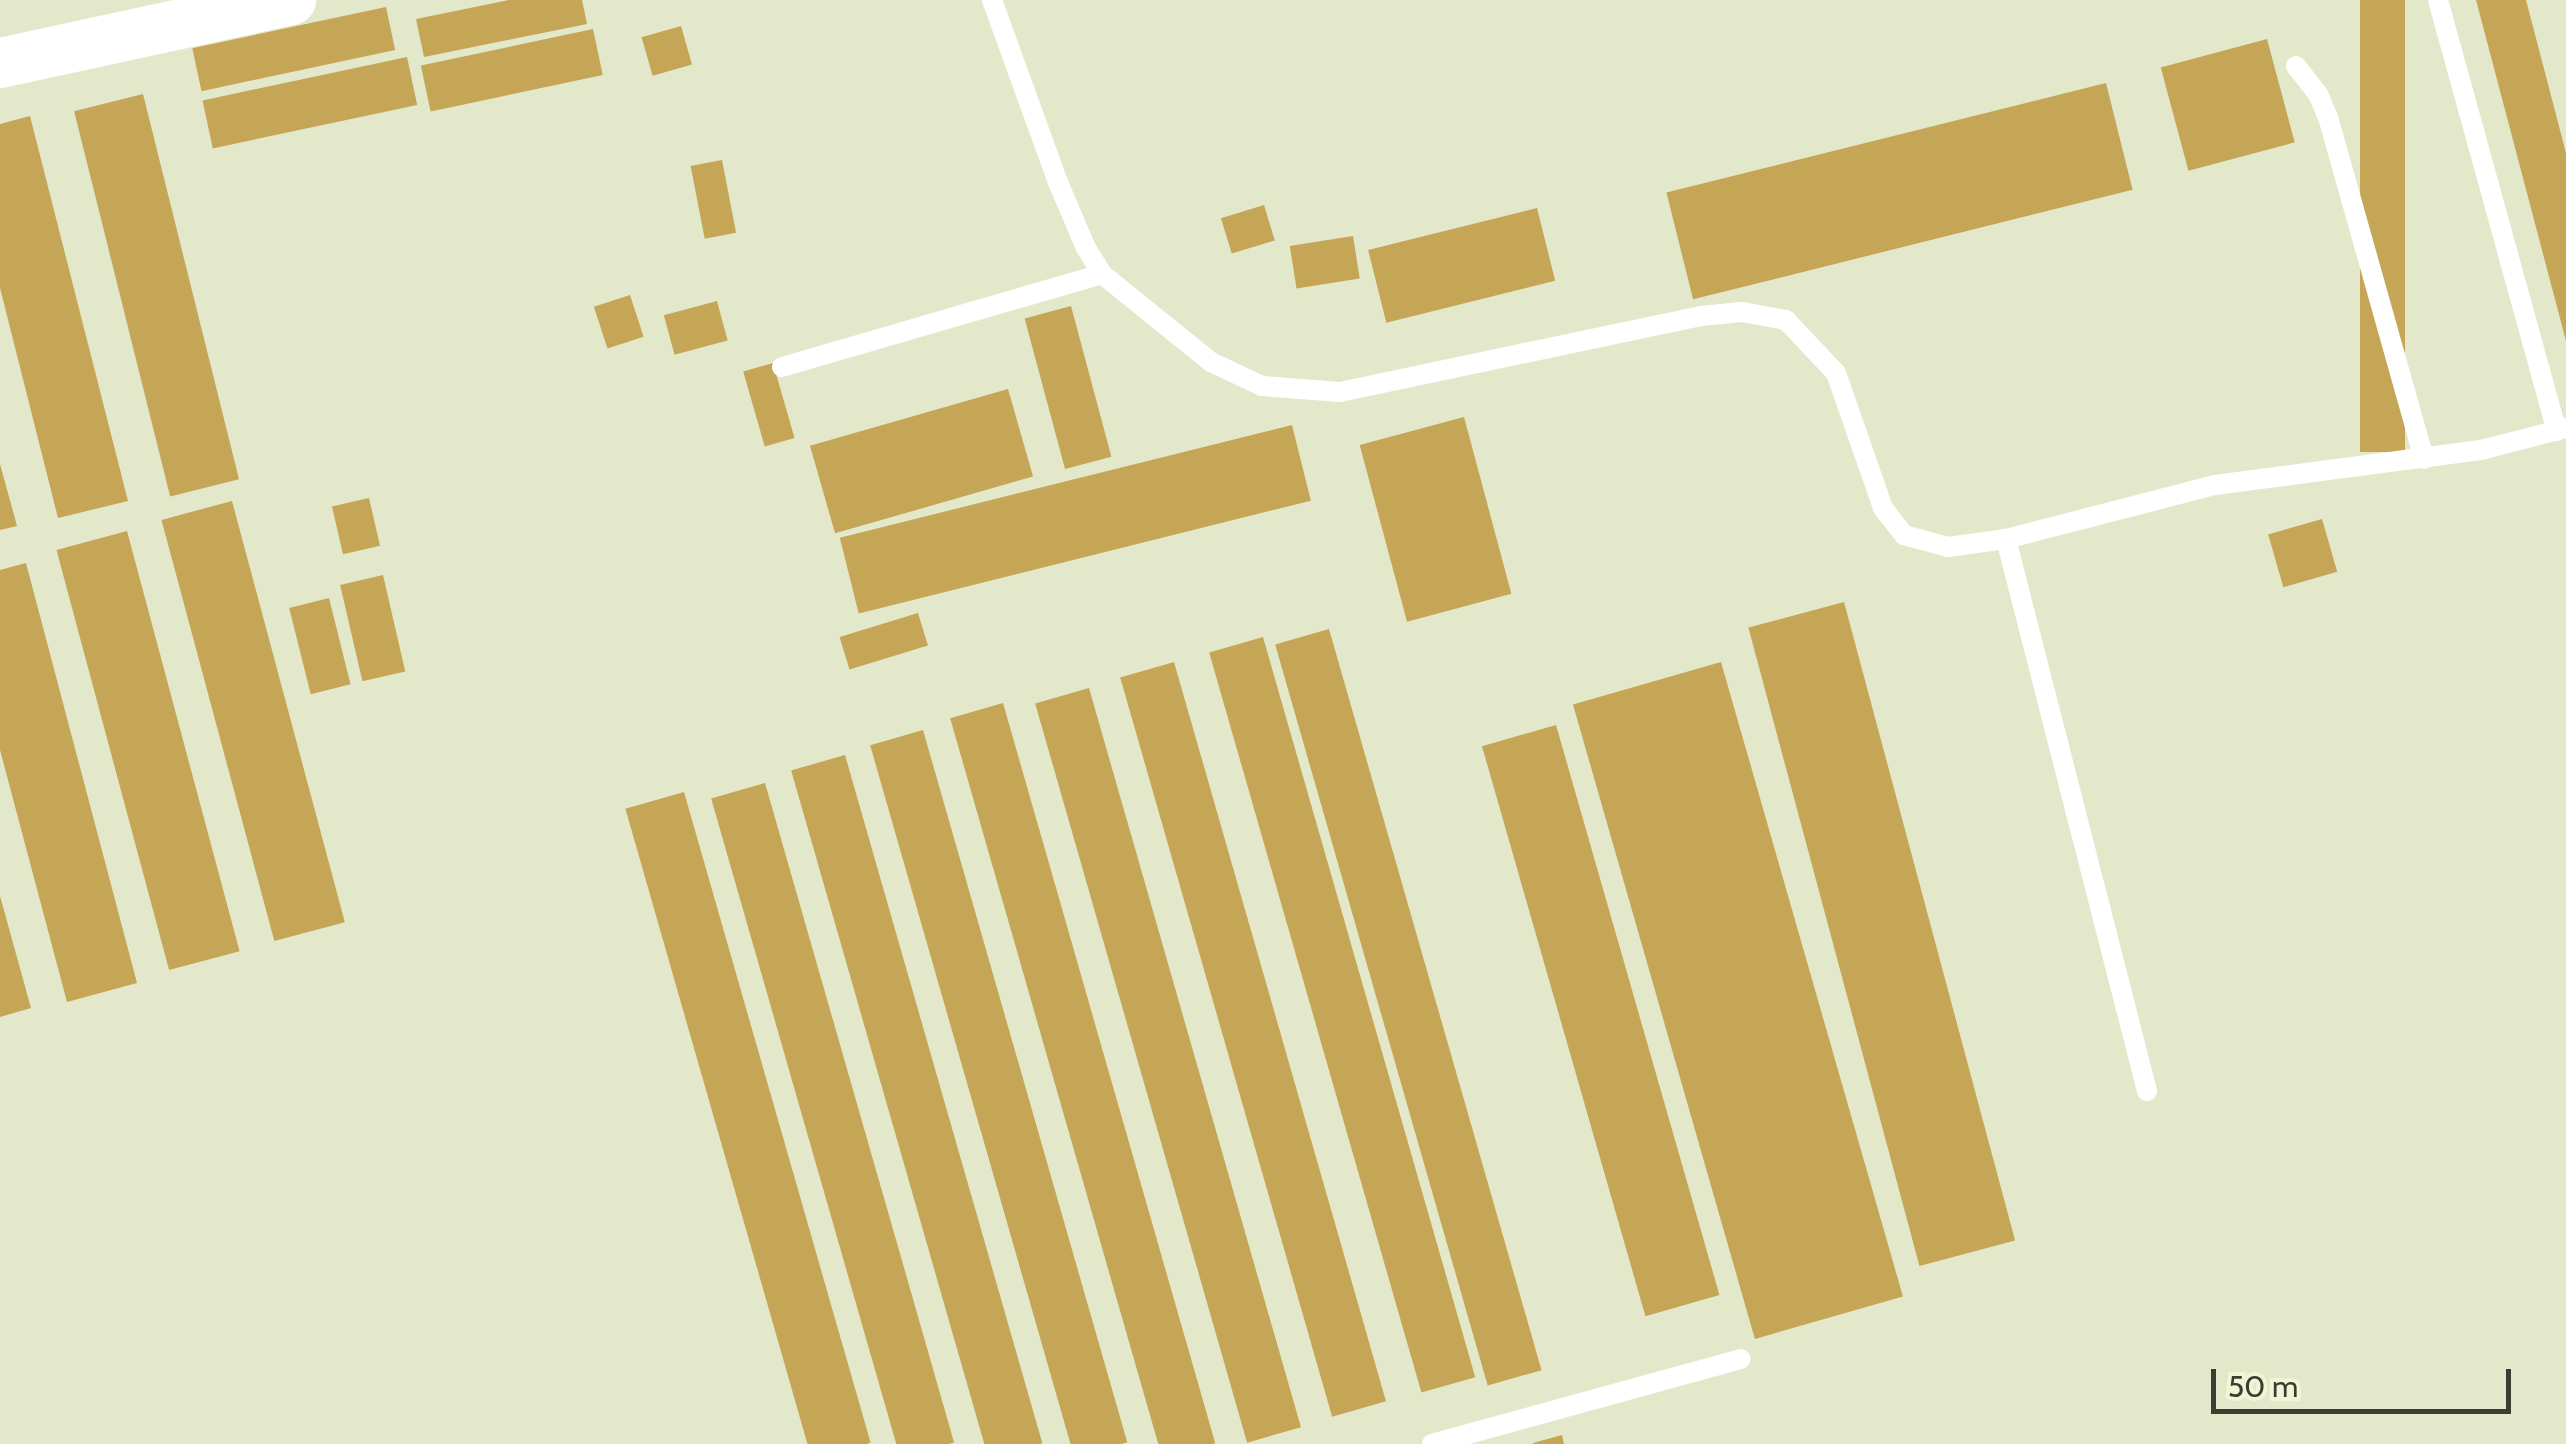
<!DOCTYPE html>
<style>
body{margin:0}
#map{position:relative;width:2566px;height:1444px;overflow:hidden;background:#e2e8c9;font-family:Cabin,sans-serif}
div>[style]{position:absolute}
.building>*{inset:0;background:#c5a656;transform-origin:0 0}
.service>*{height:20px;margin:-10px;padding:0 10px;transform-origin:10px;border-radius:10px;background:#fff}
.tertiary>*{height:50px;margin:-25px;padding:0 25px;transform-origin:25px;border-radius:25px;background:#fff}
span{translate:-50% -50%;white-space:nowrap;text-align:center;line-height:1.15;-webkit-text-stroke:9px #eff6d6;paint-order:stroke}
.scale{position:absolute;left:2211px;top:1369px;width:300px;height:45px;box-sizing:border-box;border:5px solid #3a3d30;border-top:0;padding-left:12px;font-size:30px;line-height:35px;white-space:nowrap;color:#3a3d30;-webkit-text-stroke:8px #eff6d6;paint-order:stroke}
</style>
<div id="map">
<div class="building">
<i style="clip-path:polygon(509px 0,582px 0,587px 24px,424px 57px,416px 19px)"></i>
<i style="left:2360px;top:0;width:45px;height:452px"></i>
<i style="clip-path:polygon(2476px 0,2526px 0,2566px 153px,2566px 341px)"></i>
<i style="left:386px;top:7px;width:44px;height:198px;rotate:78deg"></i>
<i style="left:681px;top:26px;width:40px;height:41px;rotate:74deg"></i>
<i style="left:593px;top:29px;width:47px;height:176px;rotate:78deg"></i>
<i style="left:2267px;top:39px;width:107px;height:110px;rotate:75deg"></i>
<i style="left:407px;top:57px;width:49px;height:209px;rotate:78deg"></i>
<i style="left:2106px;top:83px;width:110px;height:453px;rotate:76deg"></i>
<i style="left:143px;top:94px;width:397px;height:71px;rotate:76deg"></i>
<i style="clip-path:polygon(30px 116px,128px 501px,58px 518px,0 288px,0 124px)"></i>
<i style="left:722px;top:160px;width:74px;height:32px;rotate:79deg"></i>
<i style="left:1264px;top:205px;width:37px;height:45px;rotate:73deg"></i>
<i style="left:1537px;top:208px;width:75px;height:174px;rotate:76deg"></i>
<i style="left:1353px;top:236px;width:43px;height:64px;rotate:81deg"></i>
<i style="left:630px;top:295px;width:44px;height:38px;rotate:72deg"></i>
<i style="left:717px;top:301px;width:41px;height:55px;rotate:75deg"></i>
<i style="left:1071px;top:306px;width:156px;height:48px;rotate:75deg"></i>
<i style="left:773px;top:363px;width:78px;height:31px;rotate:74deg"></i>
<i style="left:1008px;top:389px;width:91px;height:206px;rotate:74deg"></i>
<i style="left:1464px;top:417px;width:183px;height:108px;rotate:75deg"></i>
<i style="left:1292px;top:425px;width:78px;height:466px;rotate:76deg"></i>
<i style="clip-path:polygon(0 464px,17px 526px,0 530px)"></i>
<i style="left:369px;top:498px;width:49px;height:38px;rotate:77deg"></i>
<i style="left:232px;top:501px;width:436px;height:73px;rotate:75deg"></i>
<i style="left:2322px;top:519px;width:55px;height:56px;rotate:74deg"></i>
<i style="left:127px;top:531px;width:435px;height:73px;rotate:75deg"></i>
<i style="clip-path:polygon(26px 563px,137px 983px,67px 1002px,0 750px,0 570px)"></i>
<i style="left:383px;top:575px;width:99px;height:44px;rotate:77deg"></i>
<i style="left:329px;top:598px;width:89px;height:41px;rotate:76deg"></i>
<i style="left:1844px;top:602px;width:661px;height:99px;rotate:75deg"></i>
<i style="left:918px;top:613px;width:34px;height:82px;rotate:73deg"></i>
<i style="left:1329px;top:629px;width:771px;height:56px;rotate:74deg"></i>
<i style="left:1263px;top:637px;width:770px;height:56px;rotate:74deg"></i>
<i style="left:1174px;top:662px;width:769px;height:56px;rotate:74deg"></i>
<i style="left:1721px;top:662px;width:660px;height:154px;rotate:74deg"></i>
<i style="left:1089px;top:688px;width:769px;height:56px;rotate:74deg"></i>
<i style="left:1003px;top:703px;width:770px;height:55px;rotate:74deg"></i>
<i style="left:1556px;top:725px;width:593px;height:77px;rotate:74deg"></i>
<i style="left:923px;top:730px;width:741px;height:55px;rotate:74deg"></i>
<i style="left:845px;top:755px;width:716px;height:56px;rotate:74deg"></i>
<i style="left:765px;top:783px;width:686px;height:56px;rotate:74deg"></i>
<i style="left:684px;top:792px;width:677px;height:61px;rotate:74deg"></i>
<i style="clip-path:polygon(0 896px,31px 1008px,0 1017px)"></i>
<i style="clip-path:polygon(1562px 1435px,1564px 1444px,1533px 1444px,1533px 1443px)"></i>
</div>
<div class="service">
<i style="left:992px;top:0;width:191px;rotate:70.1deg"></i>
<i style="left:1057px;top:180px;width:74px;rotate:66.9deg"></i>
<i style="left:1086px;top:248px;width:31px;rotate:58deg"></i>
<i style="left:1102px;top:274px;width:140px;rotate:38.9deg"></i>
<i style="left:1211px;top:362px;width:56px;rotate:25.2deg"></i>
<i style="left:1262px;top:386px;width:78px;rotate:4.4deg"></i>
<i style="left:1340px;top:392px;width:369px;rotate:-11.9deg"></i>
<i style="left:1701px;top:316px;width:41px;rotate:-5.6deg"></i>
<i style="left:1742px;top:312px;width:45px;rotate:10.3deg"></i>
<i style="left:1786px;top:320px;width:73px;rotate:46.7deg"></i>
<i style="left:1836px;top:373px;width:143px;rotate:70.8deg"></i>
<i style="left:1883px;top:508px;width:34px;rotate:52deg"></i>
<i style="left:1904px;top:535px;width:46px;rotate:15.3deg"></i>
<i style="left:1948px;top:547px;width:59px;rotate:-7.9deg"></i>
<i style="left:2006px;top:539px;width:216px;rotate:-14.5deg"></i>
<i style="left:2215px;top:485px;width:268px;rotate:-7.5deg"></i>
<i style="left:2481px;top:450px;width:88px;rotate:-14.5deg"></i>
<i style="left:2438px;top:0;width:447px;rotate:74.6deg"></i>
<i style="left:2296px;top:66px;width:36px;rotate:52deg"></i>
<i style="left:2318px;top:94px;width:25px;rotate:67deg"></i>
<i style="left:2328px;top:117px;width:355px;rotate:74.3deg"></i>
<i style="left:782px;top:367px;width:333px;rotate:-16.2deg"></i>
<i style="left:2006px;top:539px;width:570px;rotate:75.67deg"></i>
<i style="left:1432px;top:1444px;width:320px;rotate:-15.4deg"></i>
</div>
<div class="tertiary">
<i style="left:0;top:63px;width:298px;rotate:-12.2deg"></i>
</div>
<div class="scale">50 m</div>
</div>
